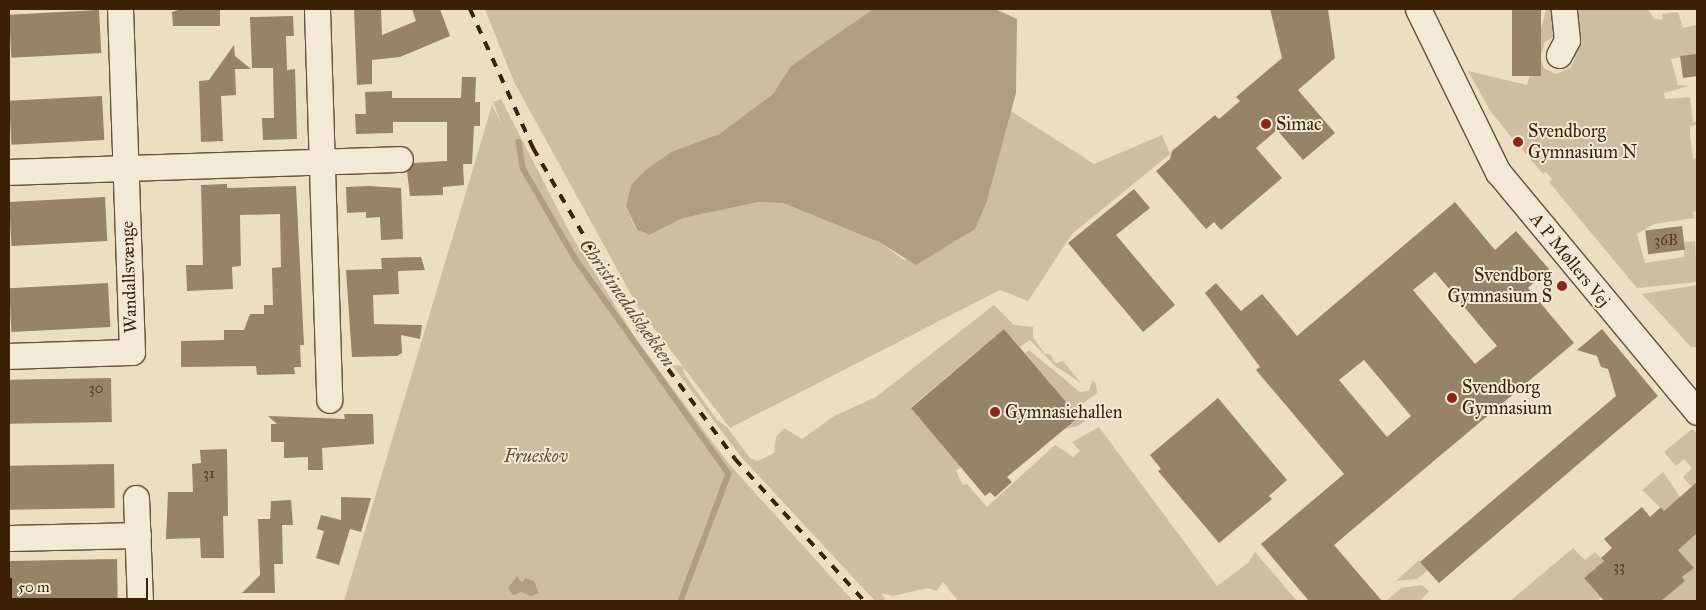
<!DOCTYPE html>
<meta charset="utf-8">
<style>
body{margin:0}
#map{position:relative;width:1706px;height:610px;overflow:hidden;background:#ebdec2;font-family:"IM FELL Great Primer",serif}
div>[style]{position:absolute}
.green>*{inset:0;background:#cdbea2}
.water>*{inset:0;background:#af9e83}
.stream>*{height:5.5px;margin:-2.75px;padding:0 2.75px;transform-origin:2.75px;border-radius:2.75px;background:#af9e83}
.building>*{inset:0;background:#978369;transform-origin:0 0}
.roads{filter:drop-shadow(1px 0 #675036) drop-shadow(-1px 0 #675036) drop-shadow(0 1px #675036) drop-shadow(0 -1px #675036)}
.minor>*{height:25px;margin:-12.5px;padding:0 12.5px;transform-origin:12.5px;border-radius:12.5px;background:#f2ead7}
.rail>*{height:4px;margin-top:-2px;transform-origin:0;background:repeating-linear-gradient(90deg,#3b2108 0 9px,transparent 0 18px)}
.dots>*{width:14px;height:14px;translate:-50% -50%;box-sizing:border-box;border:2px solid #f2ead7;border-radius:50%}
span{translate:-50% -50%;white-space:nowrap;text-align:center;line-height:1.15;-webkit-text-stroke:4px #f2ead7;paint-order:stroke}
.number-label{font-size:15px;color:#523a20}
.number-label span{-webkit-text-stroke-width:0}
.poi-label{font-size:18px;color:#3b2108}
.left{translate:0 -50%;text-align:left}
.right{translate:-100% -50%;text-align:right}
.street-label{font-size:18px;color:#3b2108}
.park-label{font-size:18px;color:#60482e;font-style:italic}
.water-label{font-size:19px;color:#644d33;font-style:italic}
.frame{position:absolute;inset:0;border:10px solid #3b2108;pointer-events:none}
.scale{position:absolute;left:10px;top:578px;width:138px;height:22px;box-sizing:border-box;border:2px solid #3b2108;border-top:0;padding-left:6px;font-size:15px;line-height:18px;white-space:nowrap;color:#3b2108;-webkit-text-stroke:4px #f2ead7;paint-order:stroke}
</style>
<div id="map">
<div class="green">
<i style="clip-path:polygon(485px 9px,873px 9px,791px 66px,773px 94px,719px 134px,671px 152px,631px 185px,626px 206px,636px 230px,648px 235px,683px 218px,759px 202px,783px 203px,881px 243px,904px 260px,987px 201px,1011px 111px,1094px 164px,1162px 135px,1170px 154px,1072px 234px,1028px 301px,1000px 290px,730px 428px,684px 368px,683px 372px,717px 420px,727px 427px,750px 458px,758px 461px,774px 453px,776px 437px,784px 428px,802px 439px,834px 416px,876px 397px,994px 305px,1014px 325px,1033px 327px,1033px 337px,1045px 354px,1050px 354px,1056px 363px,1063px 361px,1081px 383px,1055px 366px,1030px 340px,1020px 347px,1004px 329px,911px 407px,961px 467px,956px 471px,963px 485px,967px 484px,987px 507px,1055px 445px,1073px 457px,1080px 451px,1072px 442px,1099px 427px,1217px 586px,1248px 563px,1255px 552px,1297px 601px,958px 601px,943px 582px,937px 591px,927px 588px,893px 596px,881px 593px,886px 601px,875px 601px,741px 457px,672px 365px,683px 366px,639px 309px,514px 82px)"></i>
<i style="clip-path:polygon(1546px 9px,1558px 9px,1555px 36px,1545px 42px,1540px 59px,1544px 68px,1556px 74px,1570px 68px,1575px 59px,1570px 9px,1648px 9px,1654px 19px,1662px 20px,1662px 14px,1678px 12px,1683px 28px,1696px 25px,1697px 54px,1671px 59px,1678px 85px,1689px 86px,1664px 93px,1665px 99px,1690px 97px,1693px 122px,1697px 122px,1697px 125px,1690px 126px,1690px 136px,1693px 159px,1697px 158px,1697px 211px,1693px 212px,1694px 218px,1654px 224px,1637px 234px,1645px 263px,1684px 257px,1684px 242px,1695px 241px,1697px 282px,1637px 288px,1549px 182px,1552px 179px,1546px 172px,1543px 174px,1520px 147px,1523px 144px,1517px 137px,1513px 139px,1491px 112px,1468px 71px,1527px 85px)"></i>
<i style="clip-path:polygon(501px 99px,570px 233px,638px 342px,729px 464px,853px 601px,344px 601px,492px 105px,502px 125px,493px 102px)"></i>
<i style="clip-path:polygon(1697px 285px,1697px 347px,1691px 347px,1642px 294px)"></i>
<i style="clip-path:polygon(1029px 350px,1080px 392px,1089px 391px,1092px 380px,1096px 384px,1097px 393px,1075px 409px,1085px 421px,1078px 426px,1064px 429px,1079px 417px,1025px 353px)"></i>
<i style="clip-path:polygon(1692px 429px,1697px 433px,1697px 493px,1683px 477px,1692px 468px,1684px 459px,1676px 466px,1664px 452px)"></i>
<i style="clip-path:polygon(1663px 472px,1680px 497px,1664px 511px,1642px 490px)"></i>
<i style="clip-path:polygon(1697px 533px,1697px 601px,1656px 601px,1685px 581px,1682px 577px,1693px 568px,1676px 547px)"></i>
<i style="clip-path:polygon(1573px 548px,1585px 560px,1595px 552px,1604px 561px,1584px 578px,1601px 598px,1597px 601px,1510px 601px)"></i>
<i style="clip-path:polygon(1419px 560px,1428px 570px,1417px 579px,1396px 581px)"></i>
<i style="clip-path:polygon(1422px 585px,1429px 591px,1420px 601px,1386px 601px,1401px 588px)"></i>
</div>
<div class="water">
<i style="clip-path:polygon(873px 9px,995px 9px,1017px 19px,1016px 93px,987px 201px,975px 229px,916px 265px,881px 243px,783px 203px,759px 202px,683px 218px,649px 235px,637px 230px,626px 206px,631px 185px,646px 170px,671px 152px,719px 134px,773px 94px,791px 66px)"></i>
<i style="clip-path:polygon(517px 576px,522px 583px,525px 578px,534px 581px,539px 593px,531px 596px,521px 592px,513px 595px,508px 588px)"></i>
</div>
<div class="stream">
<i style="left:519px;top:142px;width:26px;rotate:81deg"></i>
<i style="left:523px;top:168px;width:104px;rotate:60deg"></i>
<i style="left:575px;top:258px;width:265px;rotate:54.5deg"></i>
<i style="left:729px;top:474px;width:136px;rotate:110.7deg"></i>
</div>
<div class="building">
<i style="clip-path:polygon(181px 9px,220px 9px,220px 26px,173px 26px,172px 12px)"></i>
<i style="clip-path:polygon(354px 9px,381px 9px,382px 35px,416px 21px,412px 9px,440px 9px,450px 36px,400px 57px,372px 60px,372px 84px,357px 85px)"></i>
<i style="clip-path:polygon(1270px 9px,1328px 9px,1335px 58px,1298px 90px,1335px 133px,1303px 160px,1277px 130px,1256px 148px,1282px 178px,1221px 230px,1214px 222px,1206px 229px,1156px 171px,1170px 159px,1172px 151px,1215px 115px,1219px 119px,1240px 101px,1236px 97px,1282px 58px)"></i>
<i style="left:1512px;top:9px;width:29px;height:67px"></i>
<i style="left:99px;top:10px;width:43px;height:90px;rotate:87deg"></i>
<i style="clip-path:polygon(293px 16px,294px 36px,286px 36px,287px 70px,295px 69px,297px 139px,263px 140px,262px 118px,274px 118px,273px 68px,252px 68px,250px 17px)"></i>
<i style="clip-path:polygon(234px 45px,235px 56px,251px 69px,235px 69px,236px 95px,221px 96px,223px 141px,201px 142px,199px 81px,209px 80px)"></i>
<i style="clip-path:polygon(1697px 54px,1697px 76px,1683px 78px,1680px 56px)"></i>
<i style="clip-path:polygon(462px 77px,476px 77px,475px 102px,480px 102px,480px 126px,474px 126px,472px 164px,463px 164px,464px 185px,443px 187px,443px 195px,410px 196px,407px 171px,413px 163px,447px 161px,447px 122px,393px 122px,393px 133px,356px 134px,355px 114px,366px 114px,365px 92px,392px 91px,392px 98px,461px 98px)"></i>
<i style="left:102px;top:96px;width:44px;height:93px;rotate:87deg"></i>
<i style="clip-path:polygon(227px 184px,227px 188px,296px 186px,304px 345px,300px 345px,301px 367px,294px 367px,295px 374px,257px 375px,256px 366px,181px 367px,181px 341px,224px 340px,224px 330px,244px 330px,250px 314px,264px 314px,264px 305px,273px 305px,272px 268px,281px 267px,280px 214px,240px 215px,241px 266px,232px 267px,233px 289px,187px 291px,186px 265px,203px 265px,201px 185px)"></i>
<i style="clip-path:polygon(369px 186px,401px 188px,403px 239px,381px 240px,380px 217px,366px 218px,366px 212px,347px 213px,346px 187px)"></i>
<i style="clip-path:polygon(1134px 189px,1150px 208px,1116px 235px,1175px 305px,1143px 332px,1068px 243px)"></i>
<i style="left:105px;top:197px;width:44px;height:96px;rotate:87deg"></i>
<i style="clip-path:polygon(evenodd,1455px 202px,1495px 250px,1516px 231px,1549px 269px,1528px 288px,1574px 343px,1334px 545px,1382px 601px,1309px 601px,1261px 544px,1344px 474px,1256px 370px,1260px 367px,1205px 293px,1216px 283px,1241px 311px,1262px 294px,1297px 336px,1455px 202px,1435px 272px,1497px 346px,1475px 364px,1413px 290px,1435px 272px,1455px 202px,1364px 360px,1411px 416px,1387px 437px,1339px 380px,1364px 360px)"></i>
<i style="left:1682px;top:226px;width:24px;height:37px;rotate:83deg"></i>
<i style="clip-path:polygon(421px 257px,425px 270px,398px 271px,399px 294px,373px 295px,374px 324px,422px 325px,420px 339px,401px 335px,402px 353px,397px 356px,352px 357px,346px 270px,382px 269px,381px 258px)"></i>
<i style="left:108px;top:283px;width:44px;height:99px;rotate:87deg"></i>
<i style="clip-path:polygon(1004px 329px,1079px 417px,1007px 477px,1012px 482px,995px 497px,990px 492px,985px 496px,911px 408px)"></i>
<i style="clip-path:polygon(1602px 329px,1658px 396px,1439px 583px,1420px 562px,1616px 396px,1608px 369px,1601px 367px,1597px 356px,1577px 350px)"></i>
<i style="left:111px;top:378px;width:44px;height:102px;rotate:89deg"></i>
<i style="clip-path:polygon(1218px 398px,1287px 480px,1269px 496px,1272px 499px,1219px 543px,1158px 471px,1161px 469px,1150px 455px)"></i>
<i style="clip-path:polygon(344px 414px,373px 414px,374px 444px,322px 448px,323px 470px,308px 470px,308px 457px,284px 458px,284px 442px,271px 442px,271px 424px,277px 424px,268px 416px,345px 419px)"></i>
<i style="clip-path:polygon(227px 449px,228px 516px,223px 516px,224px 558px,201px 558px,200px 538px,166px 539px,168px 492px,193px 492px,192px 464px,201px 463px,200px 450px)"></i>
<i style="left:114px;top:464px;width:44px;height:105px;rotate:89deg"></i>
<i style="clip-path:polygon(1697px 482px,1697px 533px,1678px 550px,1694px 568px,1682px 577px,1685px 581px,1661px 601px,1604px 601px,1584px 578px,1604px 561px,1601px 558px,1612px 548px,1604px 539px,1642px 507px,1650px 517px,1661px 507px,1664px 511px)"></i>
<i style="clip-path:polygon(341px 497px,371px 498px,361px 532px,350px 529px,339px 565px,316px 558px,324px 531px,317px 529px,321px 515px,341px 520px)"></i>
<i style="clip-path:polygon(291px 500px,293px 525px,282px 525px,283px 564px,274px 564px,275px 593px,242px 593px,260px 575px,258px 519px,270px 519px,271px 501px)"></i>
<i style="left:117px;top:559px;width:42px;height:108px;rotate:89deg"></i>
</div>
<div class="roads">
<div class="minor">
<i style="left:317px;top:9px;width:391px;rotate:88.2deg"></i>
<i style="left:1418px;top:9px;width:182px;rotate:63.9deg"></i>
<i style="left:1498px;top:172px;width:312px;rotate:50.3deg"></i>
<i style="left:1559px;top:55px;width:17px;rotate:-62deg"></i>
<i style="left:1567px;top:40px;width:31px;rotate:-96deg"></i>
<i style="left:9px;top:172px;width:391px;rotate:-1.9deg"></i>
<i style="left:9px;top:356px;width:123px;rotate:-1.9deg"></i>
<i style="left:132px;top:352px;width:343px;rotate:-92deg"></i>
<i style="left:136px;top:498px;width:103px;rotate:87.8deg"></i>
<i style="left:9px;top:538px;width:129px;rotate:-1.3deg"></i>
</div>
</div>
<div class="rail">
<i style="left:470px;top:9px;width:153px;rotate:65.6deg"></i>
<i style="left:533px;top:148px;width:206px;rotate:59.9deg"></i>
<i style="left:636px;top:326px;width:166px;rotate:53.3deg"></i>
<i style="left:735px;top:459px;width:192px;rotate:47.7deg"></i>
</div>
<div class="dots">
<i style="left:1266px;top:124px;background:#8f2418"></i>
<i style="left:1518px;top:142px;background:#8f2418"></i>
<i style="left:1562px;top:286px;background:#8f2418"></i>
<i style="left:1452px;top:398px;background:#8f2418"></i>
<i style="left:995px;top:412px;background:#8f2418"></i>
</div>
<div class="number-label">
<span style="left:1666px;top:241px">36B</span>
<span style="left:96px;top:389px">30</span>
<span style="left:209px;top:474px">31</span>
<span style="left:1619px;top:567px">33</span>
</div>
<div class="poi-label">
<span class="left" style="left:1276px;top:124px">Simac</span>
<span class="left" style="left:1528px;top:142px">Svendborg<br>Gymnasium N</span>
<span class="right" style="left:1552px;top:286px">Svendborg<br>Gymnasium S</span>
<span class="left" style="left:1462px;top:398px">Svendborg<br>Gymnasium</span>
<span class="left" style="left:1005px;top:412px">Gymnasiehallen</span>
</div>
<div class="street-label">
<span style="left:1570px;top:260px;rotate:51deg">A P Møllers Vej</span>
<span style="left:129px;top:277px;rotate:-92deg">Wandallsvænge</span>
</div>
<div class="park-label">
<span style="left:536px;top:456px">Frueskov</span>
</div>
<div class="water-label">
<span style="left:627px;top:303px;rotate:55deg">Christinedalsbækken</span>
</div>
<div class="frame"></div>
<div class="scale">50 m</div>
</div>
